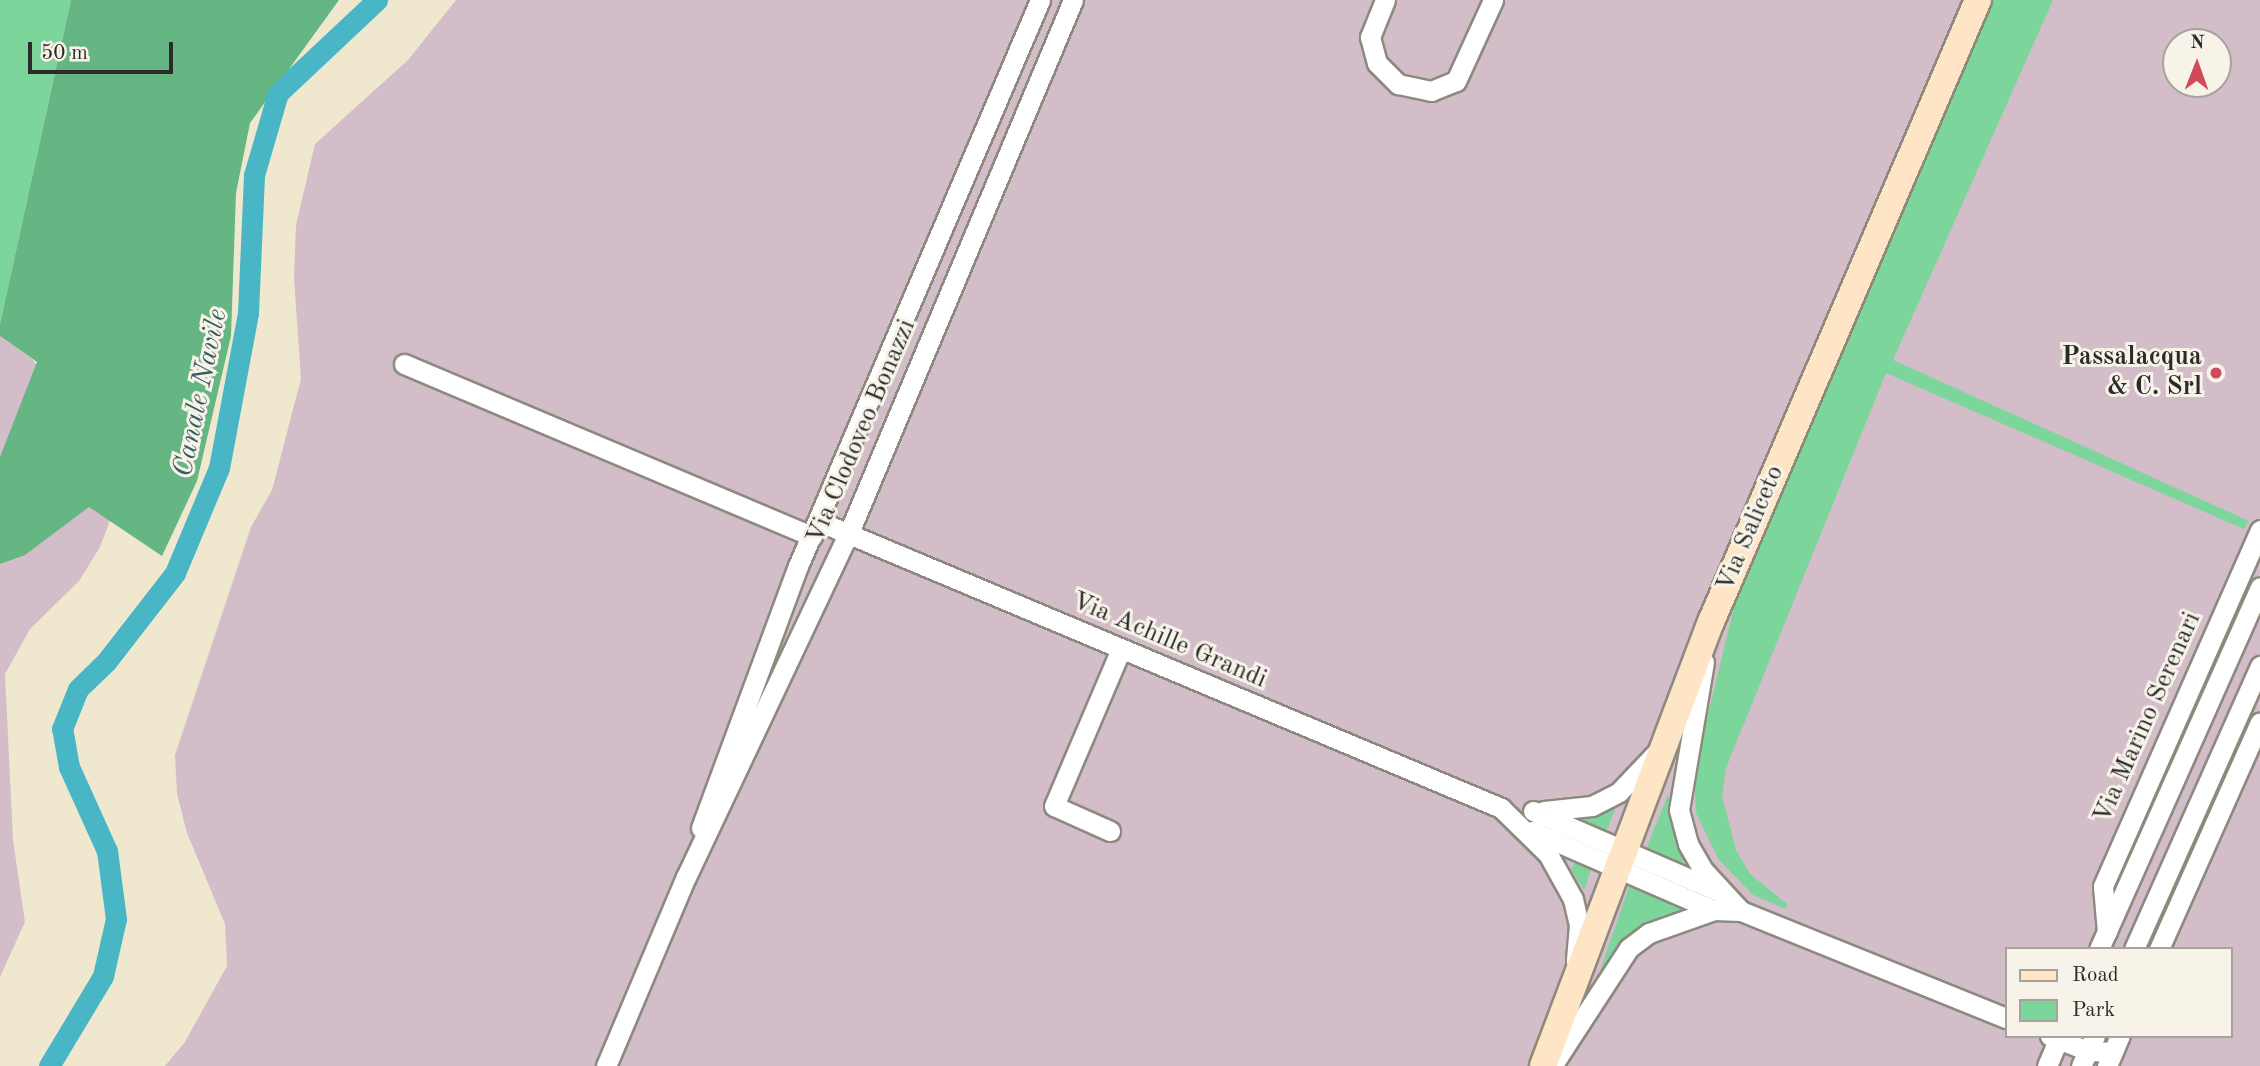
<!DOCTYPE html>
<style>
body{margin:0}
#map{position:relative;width:2260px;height:1066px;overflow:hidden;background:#efe8cf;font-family:"Old Standard TT",serif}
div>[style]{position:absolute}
.industrial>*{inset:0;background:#d2bdc8}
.green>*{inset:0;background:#7cd59b}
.forest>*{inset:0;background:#65b683}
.canal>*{height:21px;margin:-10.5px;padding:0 10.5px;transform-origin:10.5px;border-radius:10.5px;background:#49b6c5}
.roads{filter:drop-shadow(2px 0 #8d8a7d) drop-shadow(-2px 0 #8d8a7d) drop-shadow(0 2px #8d8a7d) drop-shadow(0 -2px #8d8a7d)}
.street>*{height:19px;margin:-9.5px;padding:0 9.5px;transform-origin:9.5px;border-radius:9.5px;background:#fff}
.secondary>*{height:26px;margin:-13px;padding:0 13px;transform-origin:13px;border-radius:13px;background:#fde5c5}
.dots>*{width:19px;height:19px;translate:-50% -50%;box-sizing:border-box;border:4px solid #f7f3e8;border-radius:50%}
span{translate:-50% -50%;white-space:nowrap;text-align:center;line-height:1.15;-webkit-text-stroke:6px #f7f3e8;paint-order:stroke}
.poi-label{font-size:26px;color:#2b2b2b;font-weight:700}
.right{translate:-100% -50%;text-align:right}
.street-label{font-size:26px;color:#2b2b2b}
.water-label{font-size:28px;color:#365c61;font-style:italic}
.legend{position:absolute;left:2005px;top:947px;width:228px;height:91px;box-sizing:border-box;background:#f7f3e8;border:2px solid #a5a39c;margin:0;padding:9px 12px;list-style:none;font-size:21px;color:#2b2b2b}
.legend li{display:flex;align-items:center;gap:14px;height:35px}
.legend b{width:35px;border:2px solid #a5a39c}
.north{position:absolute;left:2162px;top:28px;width:70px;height:70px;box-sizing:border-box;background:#f7f3e8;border:2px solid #a5a39c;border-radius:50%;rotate:1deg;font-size:19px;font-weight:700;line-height:28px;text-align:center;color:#2b2b2b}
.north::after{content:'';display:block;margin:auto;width:24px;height:32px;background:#d1495b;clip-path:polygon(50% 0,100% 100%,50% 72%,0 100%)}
.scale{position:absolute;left:28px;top:42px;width:145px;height:32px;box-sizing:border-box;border:4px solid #2b2b2b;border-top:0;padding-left:9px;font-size:21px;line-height:24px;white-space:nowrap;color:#2b2b2b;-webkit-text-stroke:5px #f7f3e8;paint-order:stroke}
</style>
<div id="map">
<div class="industrial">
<i style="clip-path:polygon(evenodd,456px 0,2260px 0,2260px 1066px,165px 1066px,185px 1042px,227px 966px,225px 924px,187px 833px,177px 794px,175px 755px,251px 527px,272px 490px,301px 379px,294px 278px,296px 225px,315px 144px,408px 60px,456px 0,2176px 42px,2218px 42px,2218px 84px,2176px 84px,2176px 42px,456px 0,2006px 949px,2230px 949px,2230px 1036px,2006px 1036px,2006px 949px)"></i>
<i style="clip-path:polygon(0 336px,32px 359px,68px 411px,130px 468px,100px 547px,79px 581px,30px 629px,5px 674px,13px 840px,25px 922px,0 977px)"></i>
</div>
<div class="green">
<i style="clip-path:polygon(0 0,71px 0,0 324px)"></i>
<i style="clip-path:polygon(1992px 0,2053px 0,1893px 360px,2249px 521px,2244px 529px,1886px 373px,1726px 768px,1722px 796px,1736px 850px,1750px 874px,1787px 904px,1786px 909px,1753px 895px,1719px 860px,1696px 813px,1694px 772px,1736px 599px)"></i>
<i style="clip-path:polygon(1668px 795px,1687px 857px,1681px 864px,1646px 849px)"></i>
<i style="clip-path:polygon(1615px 809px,1606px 832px,1579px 821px)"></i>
<i style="clip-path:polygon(1577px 860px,1592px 867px,1584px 890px,1571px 869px)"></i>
<i style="clip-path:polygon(1630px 884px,1688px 908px,1641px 925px,1618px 945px,1600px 971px)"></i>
</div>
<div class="forest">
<i style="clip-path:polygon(71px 0,339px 0,250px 123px,236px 193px,231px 336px,197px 481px,162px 556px,89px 507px,25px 555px,0 564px,0 457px,37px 362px,0 336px,0 324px)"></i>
</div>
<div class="canal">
<i style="left:49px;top:1066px;width:105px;rotate:-59deg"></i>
<i style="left:103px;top:976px;width:58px;rotate:-77.2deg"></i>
<i style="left:116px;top:919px;width:69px;rotate:-97.5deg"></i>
<i style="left:107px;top:851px;width:92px;rotate:-114.3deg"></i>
<i style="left:69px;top:767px;width:39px;rotate:-100deg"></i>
<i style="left:62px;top:729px;width:43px;rotate:-68.2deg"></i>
<i style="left:78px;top:689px;width:39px;rotate:-44deg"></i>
<i style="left:106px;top:662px;width:113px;rotate:-52.2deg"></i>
<i style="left:175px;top:573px;width:114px;rotate:-67.3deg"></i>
<i style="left:219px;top:468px;width:158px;rotate:-79.4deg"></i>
<i style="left:248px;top:313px;width:138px;rotate:-87.5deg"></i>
<i style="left:254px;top:175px;width:85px;rotate:-73.7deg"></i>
<i style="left:278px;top:93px;width:136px;rotate:-43.2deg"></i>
</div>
<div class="roads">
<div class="street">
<i style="left:1385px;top:0;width:40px;rotate:112deg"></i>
<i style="left:1370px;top:37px;width:27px;rotate:75deg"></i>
<i style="left:1377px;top:63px;width:30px;rotate:45deg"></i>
<i style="left:1398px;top:84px;width:34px;rotate:12deg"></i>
<i style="left:1431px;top:91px;width:27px;rotate:-22deg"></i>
<i style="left:1456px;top:81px;width:89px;rotate:-65.4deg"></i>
<i style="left:404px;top:364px;width:443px;rotate:22.9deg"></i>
<i style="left:818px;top:521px;width:741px;rotate:22.79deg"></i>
<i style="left:1501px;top:808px;width:66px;rotate:44.4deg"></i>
<i style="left:1548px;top:854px;width:51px;rotate:60.9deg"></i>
<i style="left:1573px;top:899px;width:27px;rotate:77deg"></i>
<i style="left:1579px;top:925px;width:36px;rotate:95deg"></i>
<i style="left:1704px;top:662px;width:150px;rotate:99.6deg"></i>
<i style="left:1679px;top:810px;width:35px;rotate:75deg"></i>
<i style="left:1688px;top:844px;width:30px;rotate:60deg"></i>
<i style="left:1703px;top:870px;width:56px;rotate:47.2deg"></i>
<i style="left:1533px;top:811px;width:202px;rotate:23.4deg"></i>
<i style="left:1544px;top:811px;width:48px;rotate:-5.9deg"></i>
<i style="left:1592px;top:806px;width:30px;rotate:-27deg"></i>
<i style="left:1619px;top:792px;width:58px;rotate:-46.4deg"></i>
<i style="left:701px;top:828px;width:279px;rotate:-69.7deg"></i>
<i style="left:798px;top:566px;width:616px;rotate:-66.85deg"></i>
<i style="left:1110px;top:831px;width:61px;rotate:-155.9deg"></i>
<i style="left:1054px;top:806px;width:171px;rotate:-66.9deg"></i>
<i style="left:1532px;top:831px;width:198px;rotate:23.5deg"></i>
<i style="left:2107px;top:932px;width:46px;rotate:-95deg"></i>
<i style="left:2103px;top:886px;width:389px;rotate:-66.2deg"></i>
<i style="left:2099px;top:949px;width:396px;rotate:-66deg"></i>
<i style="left:2134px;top:949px;width:310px;rotate:-66deg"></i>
<i style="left:2159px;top:949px;width:248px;rotate:-66deg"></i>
<i style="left:2050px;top:1036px;width:41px;rotate:21.5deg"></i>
<i style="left:2088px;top:1051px;width:25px;rotate:2deg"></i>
<i style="left:606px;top:1066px;width:205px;rotate:-67.1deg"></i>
<i style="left:686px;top:877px;width:378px;rotate:-64.7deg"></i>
<i style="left:848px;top:535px;width:580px;rotate:-67.19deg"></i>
<i style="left:1552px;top:1066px;width:141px;rotate:-56.9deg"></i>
<i style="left:1629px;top:948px;width:25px;rotate:-37deg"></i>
<i style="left:1649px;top:933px;width:69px;rotate:-19.5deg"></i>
<i style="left:1714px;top:910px;width:27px;rotate:2deg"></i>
<i style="left:1741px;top:911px;width:286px;rotate:22deg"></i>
<i style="left:2047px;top:1066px;width:33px;rotate:-67deg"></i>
<i style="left:2081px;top:1066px;width:33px;rotate:-65deg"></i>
<i style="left:2107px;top:1066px;width:33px;rotate:-67deg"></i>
</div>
<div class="secondary">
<i style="left:1543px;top:1066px;width:475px;rotate:-69.3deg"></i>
<i style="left:1711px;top:622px;width:677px;rotate:-66.77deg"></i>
</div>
</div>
<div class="dots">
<i style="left:2216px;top:373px;background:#d1495b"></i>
</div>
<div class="poi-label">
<span class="right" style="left:2202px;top:373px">Passalacqua<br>&amp; C. Srl</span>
</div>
<div class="street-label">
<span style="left:862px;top:432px;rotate:-67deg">Via Clodoveo Bonazzi</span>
<span style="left:1751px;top:529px;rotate:-67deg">Via Saliceto</span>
<span style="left:1169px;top:641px;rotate:23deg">Via Achille Grandi</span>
<span style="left:2148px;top:718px;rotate:-66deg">Via Marino Serenari</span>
</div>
<div class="water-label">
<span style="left:201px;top:393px;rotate:-78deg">Canale Navile</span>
</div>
<ul class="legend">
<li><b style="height:9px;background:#fde5c5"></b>Road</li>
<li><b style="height:19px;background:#7cd59b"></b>Park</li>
</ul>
<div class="north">N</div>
<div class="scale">50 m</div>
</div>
